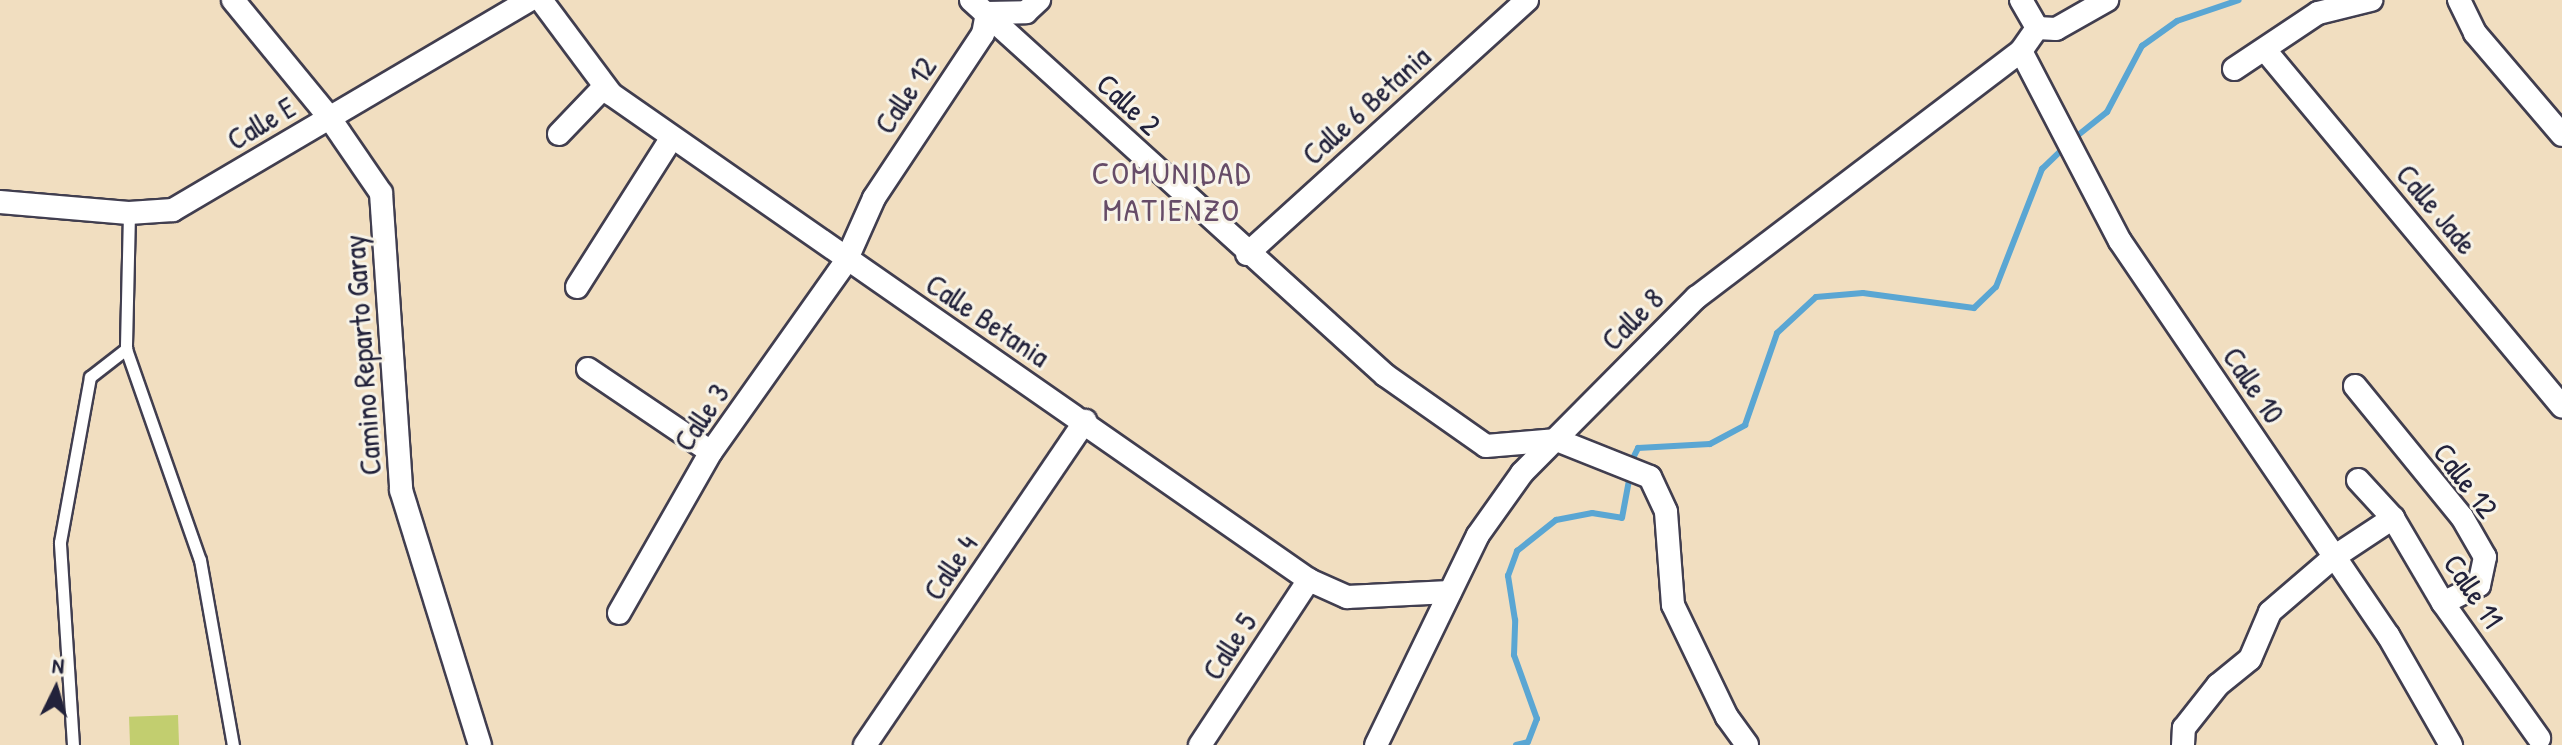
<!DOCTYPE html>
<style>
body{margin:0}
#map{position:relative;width:2562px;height:745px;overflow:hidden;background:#f1dec0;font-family:"Patrick Hand",sans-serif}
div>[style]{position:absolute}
.green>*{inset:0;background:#c2ce6f;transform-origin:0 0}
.stream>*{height:6px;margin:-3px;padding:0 3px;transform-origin:3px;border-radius:3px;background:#5aa6d3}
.roads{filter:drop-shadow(2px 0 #413e4f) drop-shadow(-2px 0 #413e4f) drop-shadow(0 2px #413e4f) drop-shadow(0 -2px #413e4f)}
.service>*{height:11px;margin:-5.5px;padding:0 5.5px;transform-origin:5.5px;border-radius:5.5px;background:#fff}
.minor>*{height:22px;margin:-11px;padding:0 11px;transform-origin:11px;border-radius:11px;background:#fff}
span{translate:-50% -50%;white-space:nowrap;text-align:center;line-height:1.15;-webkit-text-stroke:6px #f7f3e8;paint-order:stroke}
.street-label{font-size:30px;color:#22223b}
.neighbourhood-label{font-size:32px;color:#664c68;letter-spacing:2px}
.north{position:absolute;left:16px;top:649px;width:80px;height:80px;-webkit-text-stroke:6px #f7f3e8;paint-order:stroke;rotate:5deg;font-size:22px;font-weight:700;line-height:32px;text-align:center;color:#22223b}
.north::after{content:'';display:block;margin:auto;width:28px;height:36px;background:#22223b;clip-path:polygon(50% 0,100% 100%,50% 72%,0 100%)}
</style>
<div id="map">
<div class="green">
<i style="left:178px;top:715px;width:30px;height:49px;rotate:88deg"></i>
</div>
<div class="stream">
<i style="left:2072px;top:140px;width:45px;rotate:-38.7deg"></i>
<i style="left:2107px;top:112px;width:75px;rotate:-62.1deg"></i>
<i style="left:2142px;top:46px;width:43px;rotate:-35.5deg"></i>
<i style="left:2177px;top:21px;width:65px;rotate:-18.7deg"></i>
<i style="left:1630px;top:464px;width:18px;rotate:-63deg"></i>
<i style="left:1638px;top:448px;width:72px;rotate:-3.2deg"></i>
<i style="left:1710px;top:444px;width:40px;rotate:-28deg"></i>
<i style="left:1745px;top:425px;width:97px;rotate:-70.8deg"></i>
<i style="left:1777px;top:333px;width:53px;rotate:-42.7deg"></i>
<i style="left:1816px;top:297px;width:47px;rotate:-4.9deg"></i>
<i style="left:1863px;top:293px;width:112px;rotate:7.7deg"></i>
<i style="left:1974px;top:308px;width:30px;rotate:-44deg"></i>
<i style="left:1996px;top:287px;width:127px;rotate:-68.7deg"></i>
<i style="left:2042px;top:169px;width:30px;rotate:-44deg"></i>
<i style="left:1516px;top:745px;width:12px;rotate:-14deg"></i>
<i style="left:1528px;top:742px;width:25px;rotate:-69deg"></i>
<i style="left:1537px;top:719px;width:68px;rotate:-109.8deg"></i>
<i style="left:1514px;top:655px;width:35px;rotate:-88deg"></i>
<i style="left:1515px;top:620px;width:45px;rotate:-99deg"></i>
<i style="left:1508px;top:576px;width:27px;rotate:-70deg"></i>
<i style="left:1517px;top:551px;width:50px;rotate:-38.5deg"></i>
<i style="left:1556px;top:520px;width:37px;rotate:-11deg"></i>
<i style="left:1592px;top:513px;width:30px;rotate:9deg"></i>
<i style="left:1622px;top:518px;width:44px;rotate:-79.5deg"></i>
</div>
<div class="roads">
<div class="service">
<i style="left:129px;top:213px;width:136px;rotate:91.3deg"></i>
<i style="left:126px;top:349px;width:224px;rotate:70.7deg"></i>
<i style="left:200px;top:560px;width:188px;rotate:79.9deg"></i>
<i style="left:73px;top:745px;width:203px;rotate:-93.7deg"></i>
<i style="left:60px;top:542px;width:168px;rotate:-79.7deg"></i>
<i style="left:90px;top:377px;width:46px;rotate:-37.9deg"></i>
</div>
<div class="minor">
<i style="left:233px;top:0;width:151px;rotate:50.6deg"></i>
<i style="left:329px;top:117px;width:92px;rotate:55.6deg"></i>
<i style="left:381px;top:193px;width:298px;rotate:86.1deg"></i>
<i style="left:401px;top:490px;width:267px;rotate:72.8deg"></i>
<i style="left:541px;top:0;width:117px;rotate:53.3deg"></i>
<i style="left:611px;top:94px;width:851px;rotate:34.85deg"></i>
<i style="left:1309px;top:580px;width:42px;rotate:24.1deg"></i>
<i style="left:1347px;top:597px;width:103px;rotate:-2.8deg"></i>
<i style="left:971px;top:0;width:559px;rotate:42.17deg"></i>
<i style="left:1385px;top:375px;width:123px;rotate:35.1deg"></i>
<i style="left:1486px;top:446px;width:71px;rotate:-4.8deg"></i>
<i style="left:1557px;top:440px;width:100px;rotate:21.7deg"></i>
<i style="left:1650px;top:477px;width:38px;rotate:65deg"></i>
<i style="left:1666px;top:512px;width:93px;rotate:85.7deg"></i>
<i style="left:1673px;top:605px;width:124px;rotate:64.3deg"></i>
<i style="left:1727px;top:717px;width:34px;rotate:54deg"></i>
<i style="left:2021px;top:0;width:32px;rotate:60deg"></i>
<i style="left:2459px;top:0;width:37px;rotate:64deg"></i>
<i style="left:2475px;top:33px;width:134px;rotate:49.5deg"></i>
<i style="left:2037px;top:28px;width:19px;rotate:3deg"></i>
<i style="left:2056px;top:29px;width:59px;rotate:-29.6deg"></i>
<i style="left:2265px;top:50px;width:464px;rotate:50.2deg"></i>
<i style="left:2021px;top:51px;width:214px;rotate:62.5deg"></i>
<i style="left:2120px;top:241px;width:477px;rotate:55.8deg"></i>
<i style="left:2388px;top:635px;width:127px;rotate:60.2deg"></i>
<i style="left:2234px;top:69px;width:101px;rotate:-33.7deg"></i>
<i style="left:2318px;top:13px;width:55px;rotate:-13.8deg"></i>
<i style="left:559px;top:134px;width:66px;rotate:-46.2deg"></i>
<i style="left:0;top:202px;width:129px;rotate:4.9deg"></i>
<i style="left:129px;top:213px;width:44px;rotate:-3.9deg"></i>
<i style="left:173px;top:210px;width:413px;rotate:-30.5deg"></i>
<i style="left:1247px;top:254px;width:378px;rotate:-42.2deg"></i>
<i style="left:577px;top:287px;width:175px;rotate:-57.6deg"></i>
<i style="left:588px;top:369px;width:148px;rotate:34deg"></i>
<i style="left:2355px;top:386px;width:169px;rotate:50.8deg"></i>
<i style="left:2462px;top:517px;width:46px;rotate:60.1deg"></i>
<i style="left:2485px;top:557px;width:29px;rotate:102deg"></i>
<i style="left:2479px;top:585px;width:40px;rotate:153.4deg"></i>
<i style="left:2358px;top:480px;width:52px;rotate:47.4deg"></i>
<i style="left:2393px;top:518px;width:99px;rotate:59.5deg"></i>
<i style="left:2443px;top:603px;width:166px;rotate:54.6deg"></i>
<i style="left:619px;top:613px;width:185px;rotate:-60.3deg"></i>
<i style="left:711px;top:452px;width:234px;rotate:-54.7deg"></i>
<i style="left:846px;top:261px;width:69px;rotate:-66deg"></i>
<i style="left:874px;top:198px;width:197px;rotate:-56.4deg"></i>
<i style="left:983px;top:34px;width:21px;rotate:-79deg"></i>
<i style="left:987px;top:13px;width:39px;rotate:-1deg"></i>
<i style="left:1026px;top:12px;width:18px;rotate:-43deg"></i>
<i style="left:865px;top:745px;width:392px;rotate:-55.8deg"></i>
<i style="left:1200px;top:745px;width:198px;rotate:-56.6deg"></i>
<i style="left:1376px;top:745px;width:233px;rotate:-64.1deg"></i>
<i style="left:1478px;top:535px;width:76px;rotate:-54.6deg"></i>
<i style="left:1522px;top:473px;width:248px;rotate:-45.2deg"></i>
<i style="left:1697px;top:297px;width:407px;rotate:-37.2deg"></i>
<i style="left:2021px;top:51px;width:28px;rotate:-55deg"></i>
<i style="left:2183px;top:745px;width:17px;rotate:-87deg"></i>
<i style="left:2184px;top:728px;width:55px;rotate:-51.7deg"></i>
<i style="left:2218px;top:685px;width:41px;rotate:-39.1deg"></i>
<i style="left:2250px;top:659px;width:51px;rotate:-66.9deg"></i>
<i style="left:2270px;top:612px;width:84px;rotate:-40.7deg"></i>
<i style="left:2334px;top:557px;width:71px;rotate:-33.5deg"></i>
</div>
</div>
<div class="street-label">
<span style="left:905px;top:95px;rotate:-56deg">Calle 12</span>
<span style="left:1129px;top:104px;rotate:43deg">Calle 2</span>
<span style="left:1366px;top:105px;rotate:-42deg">Calle 6 Betania</span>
<span style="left:261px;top:123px;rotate:-31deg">Calle E</span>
<span style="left:2437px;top:209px;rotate:50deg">Calle Jade</span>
<span style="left:1632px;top:319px;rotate:-45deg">Calle 8</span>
<span style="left:988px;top:320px;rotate:34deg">Calle Betania</span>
<span style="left:362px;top:355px;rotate:-94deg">Camino Reparto Garay</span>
<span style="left:2254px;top:385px;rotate:56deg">Calle 10</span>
<span style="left:701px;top:417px;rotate:-56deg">Calle 3</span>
<span style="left:2466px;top:480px;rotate:53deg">Calle 12</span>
<span style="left:950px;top:567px;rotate:-56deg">Calle 4</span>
<span style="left:2474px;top:591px;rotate:56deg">Calle 11</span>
<span style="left:1229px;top:646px;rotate:-57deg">Calle 5</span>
</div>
<div class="neighbourhood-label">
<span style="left:1172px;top:192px">COMUNIDAD<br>MATIENZO</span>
</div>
<div class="north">N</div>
</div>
